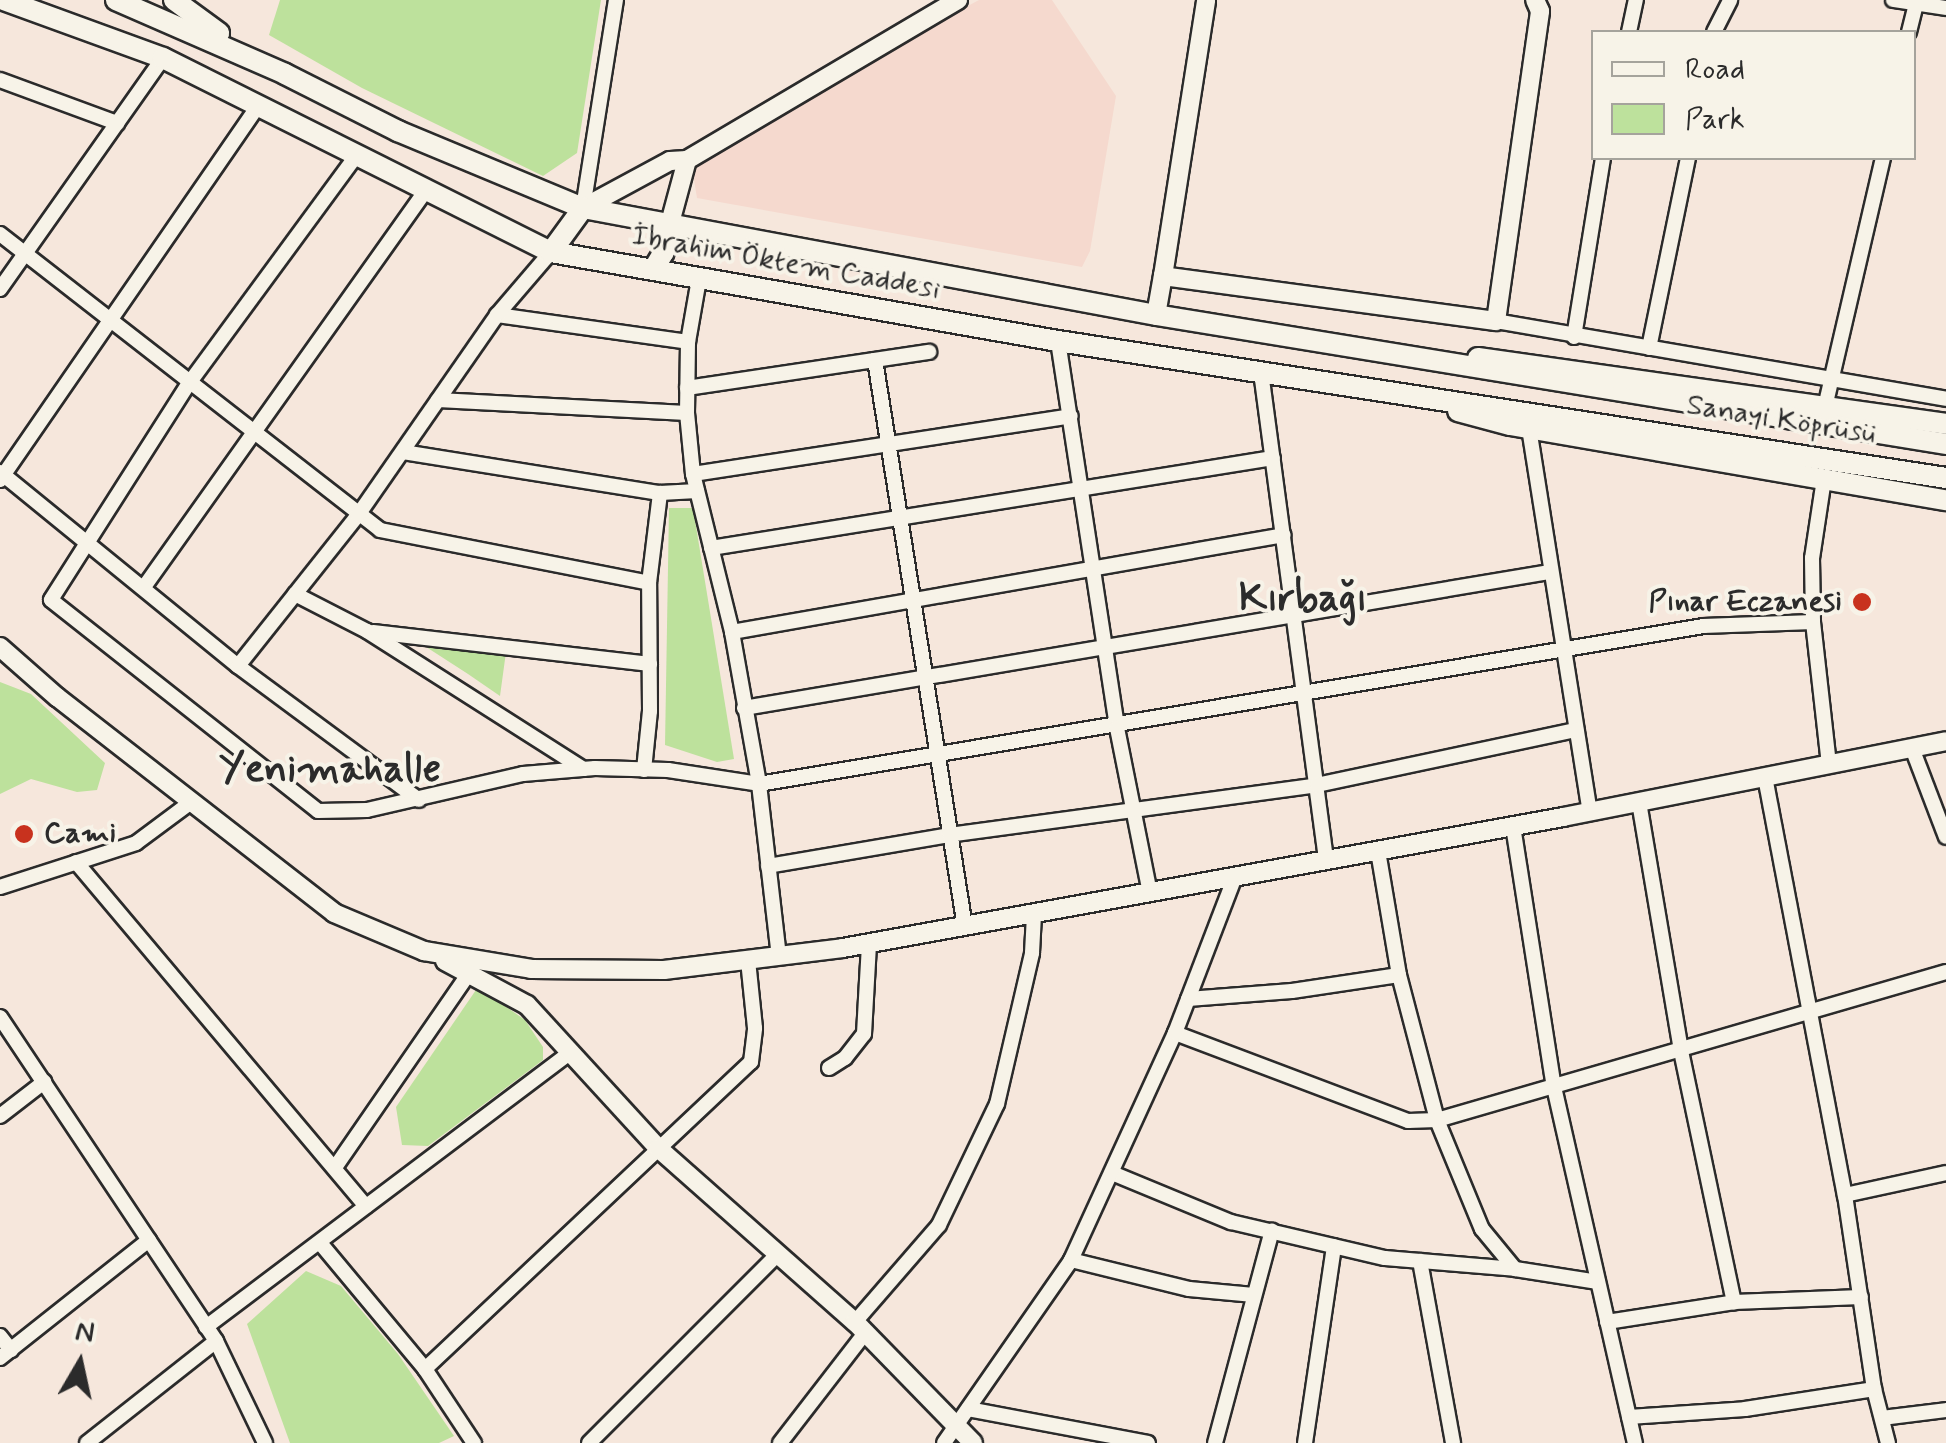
<!DOCTYPE html>
<meta charset="utf-8">
<style>
body{margin:0}
#map{position:relative;width:1946px;height:1443px;overflow:hidden;background:#f6e7dc;font-family:Mynerve,sans-serif}
div>[style]{position:absolute}
.built>*{inset:0;background:#f5d9ce}
.green>*{inset:0;background:#bde19c}
.roads{filter:drop-shadow(2px 0 #2b2b2b) drop-shadow(-2px 0 #2b2b2b) drop-shadow(0 2px #2b2b2b) drop-shadow(0 -2px #2b2b2b)}
.minor>*{height:14px;margin:-7px;padding:0 7px;transform-origin:7px;border-radius:7px;background:#f7f3e8}
.tertiary>*{height:18px;margin:-9px;padding:0 9px;transform-origin:9px;border-radius:9px;background:#f7f3e8}
.secondary>*{height:20px;margin:-10px;padding:0 10px;transform-origin:10px;border-radius:10px;background:#f7f3e8}
.dots>*{width:28px;height:28px;translate:-50% -50%;box-sizing:border-box;border:5px solid #f7f3e8;border-radius:50%}
span{translate:-50% -50%;white-space:nowrap;text-align:center;line-height:1.15;-webkit-text-stroke:8px #f7f3e8;paint-order:stroke}
.street-label{font-size:30px;color:#2b2b2b}
.poi-label{font-size:30px;color:#2b2b2b;font-weight:700}
.right{translate:-100% -50%;text-align:right}
.left{translate:0 -50%;text-align:left}
.district-label{font-size:40px;color:#2b2b2b;font-weight:700}
.legend{position:absolute;left:1591px;top:30px;width:325px;height:130px;box-sizing:border-box;background:#f7f3e8;border:2px solid #a5a39c;margin:0;padding:12px 18px;list-style:none;font-size:30px;color:#2b2b2b}
.legend li{display:flex;align-items:center;gap:20px;height:50px}
.legend b{width:50px;border:2px solid #a5a39c}
.north{position:absolute;left:30px;top:1313px;width:100px;height:100px;-webkit-text-stroke:8px #f7f3e8;paint-order:stroke;rotate:9deg;font-size:28px;font-weight:700;line-height:40px;text-align:center;color:#2b2b2b}
.north::after{content:'';display:block;margin:auto;width:35px;height:45px;background:#2b2b2b;clip-path:polygon(50% 0,100% 100%,50% 72%,0 100%)}
</style>
<div id="map">
<div class="built">
<i style="clip-path:polygon(979px 0,1052px 0,1116px 96px,1090px 251px,1082px 267px,697px 198px,690px 155px)"></i>
</div>
<div class="green">
<i style="clip-path:polygon(280px 0,601px 0,577px 153px,543px 176px,362px 88px,269px 35px)"></i>
<i style="clip-path:polygon(669px 508px,693px 508px,734px 759px,717px 762px,665px 745px)"></i>
<i style="clip-path:polygon(420px 643px,506px 652px,500px 696px,468px 674px)"></i>
<i style="clip-path:polygon(0 682px,31px 694px,105px 763px,97px 790px,77px 792px,31px 779px,0 794px)"></i>
<i style="clip-path:polygon(478px 987px,525px 1020px,543px 1047px,543px 1060px,428px 1146px,402px 1145px,396px 1107px)"></i>
<i style="clip-path:polygon(306px 1271px,341px 1286px,398px 1354px,454px 1436px,439px 1443px,290px 1443px,247px 1324px)"></i>
</div>
<div class="roads">
<div class="minor">
<i style="left:1893px;top:0;width:54px;rotate:8.6deg"></i>
<i style="left:1629px;top:32px;width:33px;rotate:-78deg"></i>
<i style="left:1714px;top:32px;width:36px;rotate:-63deg"></i>
<i style="left:1909px;top:32px;width:33px;rotate:-76deg"></i>
<i style="left:0;top:80px;width:125px;rotate:20.2deg"></i>
<i style="left:356px;top:156px;width:282px;rotate:126.3deg"></i>
<i style="left:189px;top:383px;width:257px;rotate:122.5deg"></i>
<i style="left:51px;top:600px;width:340px;rotate:38.3deg"></i>
<i style="left:318px;top:811px;width:49px;rotate:-1.2deg"></i>
<i style="left:367px;top:810px;width:160px;rotate:-13deg"></i>
<i style="left:523px;top:774px;width:72px;rotate:-4.8deg"></i>
<i style="left:595px;top:768px;width:73px;rotate:1.6deg"></i>
<i style="left:668px;top:770px;width:92px;rotate:8.7deg"></i>
<i style="left:759px;top:784px;width:957px;rotate:-9.5deg"></i>
<i style="left:1703px;top:626px;width:110px;rotate:-2.1deg"></i>
<i style="left:583px;top:208px;width:211px;rotate:-81deg"></i>
<i style="left:0;top:234px;width:482px;rotate:37.9deg"></i>
<i style="left:380px;top:530px;width:274px;rotate:11.1deg"></i>
<i style="left:699px;top:279px;width:64px;rotate:99.9deg"></i>
<i style="left:688px;top:342px;width:71px;rotate:90.8deg"></i>
<i style="left:687px;top:413px;width:61px;rotate:84.4deg"></i>
<i style="left:693px;top:474px;width:163px;rotate:76.1deg"></i>
<i style="left:732px;top:632px;width:154px;rotate:79.9deg"></i>
<i style="left:759px;top:784px;width:173px;rotate:83.4deg"></i>
<i style="left:0;top:289px;width:283px;rotate:-54.8deg"></i>
<i style="left:497px;top:315px;width:193px;rotate:8deg"></i>
<i style="left:1496px;top:321px;width:457px;rotate:9.8deg"></i>
<i style="left:1574px;top:337px;width:181px;rotate:-80.8deg"></i>
<i style="left:1058px;top:341px;width:391px;rotate:81.3deg"></i>
<i style="left:1117px;top:728px;width:168px;rotate:78.7deg"></i>
<i style="left:1649px;top:348px;width:194px;rotate:-78.4deg"></i>
<i style="left:875px;top:360px;width:574px;rotate:80.98deg"></i>
<i style="left:1261px;top:372px;width:492px;rotate:82.4deg"></i>
<i style="left:687px;top:388px;width:245px;rotate:-8.5deg"></i>
<i style="left:438px;top:400px;width:249px;rotate:3deg"></i>
<i style="left:1825px;top:407px;width:256px;rotate:-76.9deg"></i>
<i style="left:1529px;top:428px;width:388px;rotate:81deg"></i>
<i style="left:403px;top:452px;width:260px;rotate:9.1deg"></i>
<i style="left:660px;top:493px;width:37px;rotate:-3deg"></i>
<i style="left:0;top:472px;width:307px;rotate:39.2deg"></i>
<i style="left:238px;top:666px;width:225px;rotate:36.5deg"></i>
<i style="left:693px;top:474px;width:382px;rotate:-8.7deg"></i>
<i style="left:1824px;top:479px;width:80px;rotate:98.6deg"></i>
<i style="left:1812px;top:558px;width:64px;rotate:89.1deg"></i>
<i style="left:1813px;top:622px;width:144px;rotate:83.6deg"></i>
<i style="left:0;top:480px;width:454px;rotate:-55.4deg"></i>
<i style="left:711px;top:548px;width:569px;rotate:-9.1deg"></i>
<i style="left:144px;top:587px;width:485px;rotate:-54.6deg"></i>
<i style="left:295px;top:594px;width:81px;rotate:27.2deg"></i>
<i style="left:367px;top:631px;width:257px;rotate:32.5deg"></i>
<i style="left:373px;top:632px;width:279px;rotate:6.6deg"></i>
<i style="left:732px;top:632px;width:560px;rotate:-9.97deg"></i>
<i style="left:238px;top:666px;width:193px;rotate:-51.5deg"></i>
<i style="left:358px;top:515px;width:244px;rotate:-55.2deg"></i>
<i style="left:497px;top:315px;width:83px;rotate:-49.4deg"></i>
<i style="left:744px;top:708px;width:816px;rotate:-9.59deg"></i>
<i style="left:1912px;top:748px;width:95px;rotate:69.1deg"></i>
<i style="left:644px;top:770px;width:59px;rotate:-84.2deg"></i>
<i style="left:650px;top:711px;width:128px;rotate:-90.4deg"></i>
<i style="left:649px;top:583px;width:91px;rotate:-83deg"></i>
<i style="left:1765px;top:777px;width:426px;rotate:79.2deg"></i>
<i style="left:1845px;top:1195px;width:196px;rotate:81.5deg"></i>
<i style="left:1874px;top:1389px;width:56px;rotate:75.5deg"></i>
<i style="left:1639px;top:802px;width:253px;rotate:80.4deg"></i>
<i style="left:1681px;top:1051px;width:257px;rotate:78.1deg"></i>
<i style="left:1513px;top:826px;width:264px;rotate:81.1deg"></i>
<i style="left:1554px;top:1087px;width:365px;rotate:77.2deg"></i>
<i style="left:1378px;top:851px;width:126px;rotate:80.4deg"></i>
<i style="left:1399px;top:975px;width:150px;rotate:75.3deg"></i>
<i style="left:1437px;top:1120px;width:118px;rotate:67.6deg"></i>
<i style="left:1482px;top:1229px;width:52px;rotate:50.5deg"></i>
<i style="left:76px;top:862px;width:450px;rotate:49.9deg"></i>
<i style="left:768px;top:866px;width:184px;rotate:-9.7deg"></i>
<i style="left:949px;top:835px;width:371px;rotate:-7.7deg"></i>
<i style="left:1317px;top:785px;width:265px;rotate:-12deg"></i>
<i style="left:0;top:887px;width:143px;rotate:-17.9deg"></i>
<i style="left:136px;top:843px;width:69px;rotate:-36.7deg"></i>
<i style="left:1188px;top:999px;width:104px;rotate:-4.4deg"></i>
<i style="left:1292px;top:991px;width:108px;rotate:-8.5deg"></i>
<i style="left:0;top:1017px;width:389px;rotate:56.3deg"></i>
<i style="left:216px;top:1341px;width:113px;rotate:64.3deg"></i>
<i style="left:1175px;top:1033px;width:249px;rotate:20.7deg"></i>
<i style="left:1408px;top:1121px;width:29px;rotate:-2deg"></i>
<i style="left:1437px;top:1120px;width:530px;rotate:-16.21deg"></i>
<i style="left:829px;top:1068px;width:19px;rotate:-32deg"></i>
<i style="left:845px;top:1058px;width:31px;rotate:-52deg"></i>
<i style="left:864px;top:1034px;width:90px;rotate:-86.8deg"></i>
<i style="left:0;top:1116px;width:56px;rotate:-37.7deg"></i>
<i style="left:336px;top:1166px;width:236px;rotate:-55.4deg"></i>
<i style="left:1112px;top:1173px;width:129px;rotate:22.4deg"></i>
<i style="left:1231px;top:1222px;width:158px;rotate:13.2deg"></i>
<i style="left:1385px;top:1258px;width:130px;rotate:4.8deg"></i>
<i style="left:1515px;top:1269px;width:84px;rotate:8.9deg"></i>
<i style="left:1845px;top:1195px;width:103px;rotate:-12.3deg"></i>
<i style="left:321px;top:1244px;width:163px;rotate:50.2deg"></i>
<i style="left:425px;top:1369px;width:89px;rotate:56.5deg"></i>
<i style="left:1071px;top:1260px;width:122px;rotate:13.8deg"></i>
<i style="left:1189px;top:1289px;width:65px;rotate:5.3deg"></i>
<i style="left:1420px;top:1261px;width:185px;rotate:79.7deg"></i>
<i style="left:855px;top:1322px;width:128px;rotate:-49.1deg"></i>
<i style="left:939px;top:1225px;width:134px;rotate:-64.4deg"></i>
<i style="left:997px;top:1104px;width:155px;rotate:-76.9deg"></i>
<i style="left:1032px;top:953px;width:38px;rotate:-87deg"></i>
<i style="left:1607px;top:1322px;width:129px;rotate:-8.9deg"></i>
<i style="left:1734px;top:1302px;width:127px;rotate:-2.3deg"></i>
<i style="left:206px;top:1327px;width:455px;rotate:-37deg"></i>
<i style="left:0;top:1336px;width:18px;rotate:52deg"></i>
<i style="left:0;top:1358px;width:190px;rotate:-38.4deg"></i>
<i style="left:425px;top:1369px;width:448px;rotate:-43.3deg"></i>
<i style="left:751px;top:1062px;width:34px;rotate:-83deg"></i>
<i style="left:755px;top:1028px;width:68px;rotate:-95.9deg"></i>
<i style="left:968px;top:1409px;width:183px;rotate:10.7deg"></i>
<i style="left:1629px;top:1417px;width:116px;rotate:-3.9deg"></i>
<i style="left:1745px;top:1409px;width:131px;rotate:-8.8deg"></i>
<i style="left:1882px;top:1418px;width:64px;rotate:-7.1deg"></i>
<i style="left:87px;top:1443px;width:164px;rotate:-38.3deg"></i>
<i style="left:589px;top:1443px;width:264px;rotate:-45deg"></i>
<i style="left:780px;top:1443px;width:139px;rotate:-52.3deg"></i>
<i style="left:944px;top:1443px;width:223px;rotate:-55.2deg"></i>
<i style="left:1071px;top:1260px;width:250px;rotate:-65.4deg"></i>
<i style="left:1175px;top:1033px;width:167px;rotate:-69deg"></i>
<i style="left:1215px;top:1443px;width:220px;rotate:-75deg"></i>
<i style="left:1305px;top:1443px;width:199px;rotate:-81.6deg"></i>
</div>
<div class="tertiary">
<i style="left:583px;top:208px;width:99px;rotate:-28.4deg"></i>
<i style="left:670px;top:161px;width:17px;rotate:-3deg"></i>
<i style="left:687px;top:160px;width:315px;rotate:-30.6deg"></i>
<i style="left:670px;top:223px;width:65px;rotate:-74.9deg"></i>
<i style="left:1163px;top:276px;width:279px;rotate:-81.1deg"></i>
<i style="left:1156px;top:315px;width:40px;rotate:-80deg"></i>
<i style="left:1163px;top:276px;width:336px;rotate:7.7deg"></i>
<i style="left:1496px;top:321px;width:313px;rotate:-81.9deg"></i>
<i style="left:1540px;top:11px;width:12px;rotate:-114deg"></i>
<i style="left:0;top:647px;width:76px;rotate:41.3deg"></i>
<i style="left:57px;top:697px;width:351px;rotate:37.9deg"></i>
<i style="left:334px;top:913px;width:98px;rotate:22.9deg"></i>
<i style="left:424px;top:951px;width:109px;rotate:9.5deg"></i>
<i style="left:531px;top:969px;width:133px;rotate:0.4deg"></i>
<i style="left:664px;top:970px;width:180px;rotate:-7deg"></i>
<i style="left:843px;top:948px;width:732px;rotate:-10.31deg"></i>
<i style="left:1563px;top:817px;width:390px;rotate:-11.2deg"></i>
<i style="left:445px;top:961px;width:93px;rotate:28.2deg"></i>
<i style="left:527px;top:1005px;width:194px;rotate:47.5deg"></i>
<i style="left:658px;top:1148px;width:263px;rotate:41.5deg"></i>
<i style="left:855px;top:1322px;width:169px;rotate:45.7deg"></i>
</div>
<div class="secondary">
<i style="left:4px;top:0;width:169px;rotate:20deg"></i>
<i style="left:163px;top:58px;width:434px;rotate:26.6deg"></i>
<i style="left:551px;top:252px;width:515px;rotate:9.96deg"></i>
<i style="left:1058px;top:341px;width:899px;rotate:8.77deg"></i>
<i style="left:116px;top:0;width:184px;rotate:23.6deg"></i>
<i style="left:285px;top:74px;width:127px;rotate:26.8deg"></i>
<i style="left:398px;top:131px;width:200px;rotate:22.6deg"></i>
<i style="left:583px;top:208px;width:583px;rotate:10.58deg"></i>
<i style="left:1156px;top:315px;width:800px;rotate:9.27deg"></i>
<i style="left:174px;top:0;width:56px;rotate:36.3deg"></i>
<i style="left:551px;top:252px;width:54px;rotate:-54deg"></i>
<i style="left:653px;top:270px;width:21px;rotate:-59deg"></i>
<i style="left:664px;top:252px;width:30px;rotate:-78deg"></i>
<i style="left:1478px;top:358px;width:473px;rotate:8deg"></i>
<i style="left:1458px;top:411px;width:54px;rotate:15.1deg"></i>
<i style="left:1510px;top:425px;width:442px;rotate:9.8deg"></i>
</div>
</div>
<div class="dots">
<i style="left:1862px;top:602px;background:#c8321e"></i>
<i style="left:24px;top:834px;background:#c8321e"></i>
</div>
<div class="street-label">
<span style="left:786px;top:263px;rotate:10deg">İbrahim Öktem Caddesi</span>
<span style="left:1781px;top:420px;rotate:9deg">Sanayi Köprüsü</span>
</div>
<div class="poi-label">
<span class="right" style="left:1842px;top:602px">Pınar Eczanesi</span>
<span class="left" style="left:44px;top:834px">Cami</span>
</div>
<div class="district-label">
<span style="left:1303px;top:599px">Kırbağı</span>
<span style="left:330px;top:770px">Yenimahalle</span>
</div>
<ul class="legend">
<li><b style="height:12px;background:#f7f3e8"></b>Road</li>
<li><b style="height:28px;background:#bde19c"></b>Park</li>
</ul>
<div class="north">N</div>
</div>
